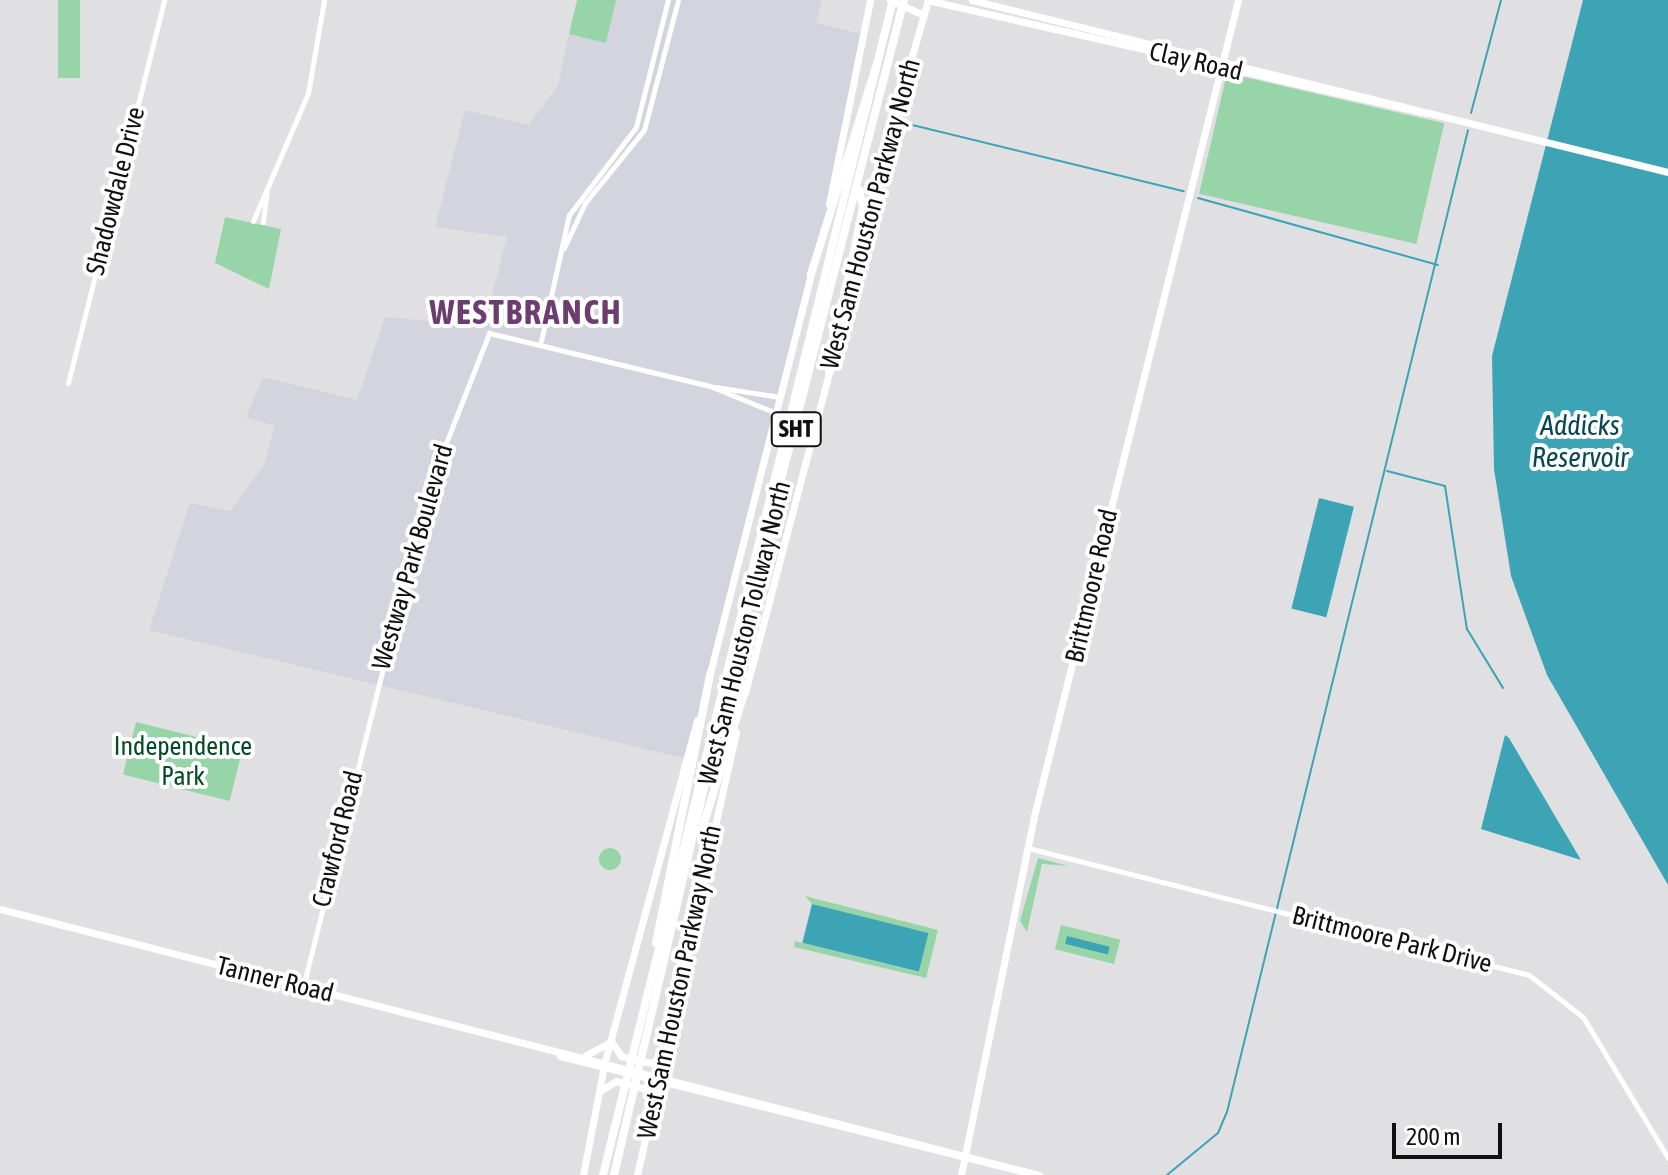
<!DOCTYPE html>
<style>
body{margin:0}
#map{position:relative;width:1668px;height:1175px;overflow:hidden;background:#e0e0e2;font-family:"Asap Condensed",sans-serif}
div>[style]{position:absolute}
.built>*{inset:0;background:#d3d4dd}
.green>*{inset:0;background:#97d5a9;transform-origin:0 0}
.round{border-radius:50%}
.water>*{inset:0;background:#3ca4b5;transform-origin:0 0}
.stream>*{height:2px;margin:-1px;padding:0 1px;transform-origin:1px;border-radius:1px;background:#3ca4b5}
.minor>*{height:5px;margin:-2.5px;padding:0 2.5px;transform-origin:2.5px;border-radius:2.5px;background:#fff}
.major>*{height:7px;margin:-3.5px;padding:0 3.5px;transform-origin:3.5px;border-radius:3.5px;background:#fff}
.highway>*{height:8px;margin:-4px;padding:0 4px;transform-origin:4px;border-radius:4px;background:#fff}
span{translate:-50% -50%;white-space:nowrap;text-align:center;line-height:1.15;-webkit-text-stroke:8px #fff;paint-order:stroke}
.shield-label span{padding:2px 6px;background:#fff;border:2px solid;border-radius:6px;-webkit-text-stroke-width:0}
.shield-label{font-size:24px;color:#111;font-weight:700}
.street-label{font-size:26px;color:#111}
.park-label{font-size:26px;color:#034b26}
.water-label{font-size:28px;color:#094852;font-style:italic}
.district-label{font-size:34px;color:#6c3d71;font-weight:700;letter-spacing:2px}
.scale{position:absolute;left:1392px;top:1123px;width:110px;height:36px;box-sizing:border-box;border:4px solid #111;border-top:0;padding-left:10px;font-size:24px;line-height:28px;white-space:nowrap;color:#111;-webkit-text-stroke:6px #fff;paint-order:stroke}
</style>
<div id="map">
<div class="built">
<i style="clip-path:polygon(616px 0,822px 0,816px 23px,862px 34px,829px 204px,687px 759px,149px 630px,190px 503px,230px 511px,264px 465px,275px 426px,246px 417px,263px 377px,357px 400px,385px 317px,453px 323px,462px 308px,487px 314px,507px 237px,435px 227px,465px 110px,529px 125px,558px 85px,569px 34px,606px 42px)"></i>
</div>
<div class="green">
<i style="left:58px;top:0;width:22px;height:78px"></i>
<i style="clip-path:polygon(577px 0,616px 0,606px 43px,569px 34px)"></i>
<i style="left:1227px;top:73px;width:223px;height:124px;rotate:13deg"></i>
<i style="clip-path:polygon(225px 217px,281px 229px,269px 289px,215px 263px)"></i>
<i style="left:136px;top:722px;width:110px;height:54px;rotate:14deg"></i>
<i class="round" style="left:599px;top:848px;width:22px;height:22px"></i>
<i style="clip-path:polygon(1038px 858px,1068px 866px,1042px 864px,1027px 932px,1020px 921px)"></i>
<i style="clip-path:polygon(805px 896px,938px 930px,926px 978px,794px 947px,795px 941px,918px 972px,927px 934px,812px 904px)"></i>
<i style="left:1061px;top:925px;width:61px;height:25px;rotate:14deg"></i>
</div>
<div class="water">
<i style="clip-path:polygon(1583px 0,1668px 0,1668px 885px,1547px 675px,1511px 576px,1494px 469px,1492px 356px)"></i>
<i style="left:1319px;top:498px;width:36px;height:114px;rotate:14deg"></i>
<i style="clip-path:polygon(1505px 735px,1509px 738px,1581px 860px,1481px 829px)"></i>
<i style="left:812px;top:904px;width:120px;height:40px;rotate:14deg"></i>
<i style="left:1067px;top:936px;width:44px;height:8px;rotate:14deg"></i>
</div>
<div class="stream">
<i style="left:1471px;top:113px;width:117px;rotate:-75.1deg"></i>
<i style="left:900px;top:122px;width:292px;rotate:13.7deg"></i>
<i style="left:1198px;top:198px;width:249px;rotate:15.6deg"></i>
<i style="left:1387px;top:471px;width:60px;rotate:14.5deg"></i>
<i style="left:1445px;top:486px;width:145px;rotate:81.3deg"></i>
<i style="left:1467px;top:629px;width:69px;rotate:58.6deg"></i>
<i style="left:1167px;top:1175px;width:66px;rotate:-39.5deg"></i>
<i style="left:1218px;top:1133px;width:23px;rotate:-67deg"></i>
<i style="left:1227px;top:1112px;width:1011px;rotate:-76.21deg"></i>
</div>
<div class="minor">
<i style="left:253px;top:221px;width:139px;rotate:-66.7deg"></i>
<i style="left:308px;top:93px;width:94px;rotate:-80.2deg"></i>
<i style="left:263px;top:222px;width:32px;rotate:-83deg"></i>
<i style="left:564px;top:248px;width:50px;rotate:-65deg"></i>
<i style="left:585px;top:203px;width:94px;rotate:-51.1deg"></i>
<i style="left:644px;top:130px;width:134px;rotate:-75.3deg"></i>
<i style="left:541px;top:341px;width:129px;rotate:-77.5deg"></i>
<i style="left:569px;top:215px;width:111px;rotate:-52.7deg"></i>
<i style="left:636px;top:127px;width:131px;rotate:-75.9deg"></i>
<i style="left:68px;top:383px;width:395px;rotate:-75.9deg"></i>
<i style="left:716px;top:387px;width:65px;rotate:8.9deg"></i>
<i style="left:1028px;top:848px;width:517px;rotate:14.22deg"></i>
<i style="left:1529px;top:975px;width:68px;rotate:37.9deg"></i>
<i style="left:1583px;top:1017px;width:165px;rotate:58.9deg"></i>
<i style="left:303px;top:987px;width:513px;rotate:-75.91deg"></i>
<i style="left:428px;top:489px;width:168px;rotate:-68.6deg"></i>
<i style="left:489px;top:333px;width:227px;rotate:13.5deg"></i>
<i style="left:710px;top:386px;width:71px;rotate:22.2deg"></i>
</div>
<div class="major">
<i style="left:890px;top:0;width:37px;rotate:24deg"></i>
<i style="left:927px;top:0;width:512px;rotate:12.76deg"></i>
<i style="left:972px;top:0;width:717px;rotate:13.88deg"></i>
<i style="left:829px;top:204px;width:208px;rotate:-78.6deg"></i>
<i style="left:863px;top:228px;width:237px;rotate:-74.1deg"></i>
<i style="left:709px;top:677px;width:420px;rotate:-75.8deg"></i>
<i style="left:745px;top:693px;width:336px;rotate:-75.3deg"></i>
<i style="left:0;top:909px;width:1073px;rotate:14.36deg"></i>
<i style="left:611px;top:1041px;width:18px;rotate:56deg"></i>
<i style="left:621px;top:1056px;width:31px;rotate:13deg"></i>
<i style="left:651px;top:1063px;width:17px;rotate:-33deg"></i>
<i style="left:586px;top:1055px;width:26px;rotate:-28deg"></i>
<i style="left:560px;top:1056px;width:487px;rotate:14deg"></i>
<i style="left:600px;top:1091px;width:19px;rotate:-32deg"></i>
<i style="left:616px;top:1081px;width:30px;rotate:15deg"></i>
<i style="left:645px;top:1089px;width:15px;rotate:48deg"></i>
<i style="left:583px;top:1175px;width:116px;rotate:-79.1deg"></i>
<i style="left:605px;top:1061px;width:353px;rotate:-74.9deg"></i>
<i style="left:637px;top:1175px;width:454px;rotate:-77.4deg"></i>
<i style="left:961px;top:1175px;width:370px;rotate:-78.5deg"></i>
<i style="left:1035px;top:812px;width:837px;rotate:-75.96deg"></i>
</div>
<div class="highway">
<i style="left:811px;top:274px;width:221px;rotate:-72.6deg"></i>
<i style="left:829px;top:373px;width:169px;rotate:-78.4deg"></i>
<i style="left:863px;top:207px;width:17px;rotate:-103deg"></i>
<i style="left:701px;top:833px;width:152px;rotate:-72.8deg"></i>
<i style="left:656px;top:943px;width:274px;rotate:-78.6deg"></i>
<i style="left:603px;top:1175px;width:1210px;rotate:-76.14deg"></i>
<i style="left:614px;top:1175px;width:486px;rotate:-76.9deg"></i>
<i style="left:724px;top:702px;width:725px;rotate:-75.62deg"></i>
</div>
<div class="shield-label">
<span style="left:796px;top:429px">SHT</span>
</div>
<div class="street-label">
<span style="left:1196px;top:62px;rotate:13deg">Clay Road</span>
<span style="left:116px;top:191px;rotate:-76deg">Shadowdale Drive</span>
<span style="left:871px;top:214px;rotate:-75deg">West Sam Houston Parkway North</span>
<span style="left:413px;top:557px;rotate:-74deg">Westway Park Boulevard</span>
<span style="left:1092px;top:586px;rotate:-77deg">Brittmoore Road</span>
<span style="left:745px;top:633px;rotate:-76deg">West Sam Houston Tollway North</span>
<span style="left:338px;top:839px;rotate:-76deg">Crawford Road</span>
<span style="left:1392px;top:940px;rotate:14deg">Brittmoore Park Drive</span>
<span style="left:275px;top:980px;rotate:14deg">Tanner Road</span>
<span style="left:680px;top:982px;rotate:-78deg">West Sam Houston Parkway North</span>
</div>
<div class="park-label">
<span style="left:183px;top:762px">Independence<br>Park</span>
</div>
<div class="water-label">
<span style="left:1580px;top:441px">Addicks<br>Reservoir</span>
</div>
<div class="district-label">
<span style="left:526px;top:312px">WESTBRANCH</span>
</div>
<div class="scale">200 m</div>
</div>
